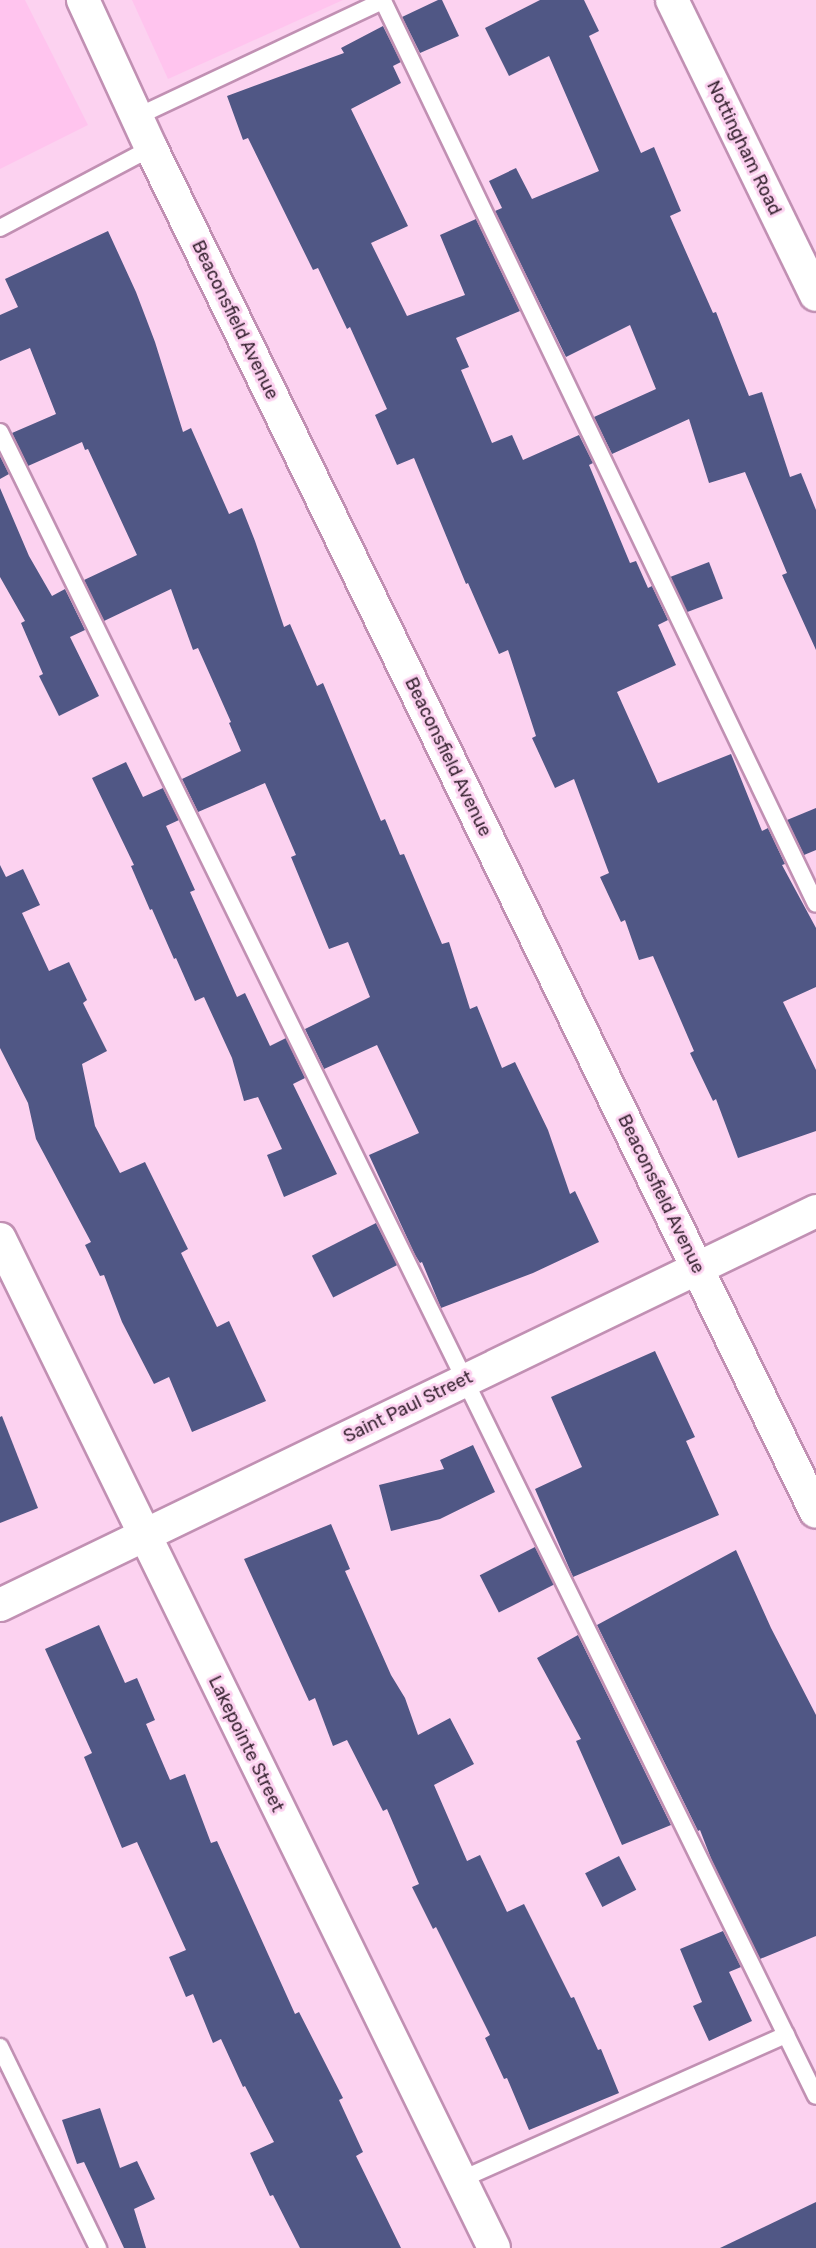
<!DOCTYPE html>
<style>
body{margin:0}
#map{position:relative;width:816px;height:2248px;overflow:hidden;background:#fcd2f0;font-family:Rubik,sans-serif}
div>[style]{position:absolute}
.built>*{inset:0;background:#ffc4ee}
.building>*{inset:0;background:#505785;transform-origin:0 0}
.roads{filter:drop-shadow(2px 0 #c190b3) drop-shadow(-2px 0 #c190b3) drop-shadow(0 2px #c190b3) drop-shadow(0 -2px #c190b3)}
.lane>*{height:16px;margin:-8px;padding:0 8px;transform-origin:8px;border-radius:8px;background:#fff}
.street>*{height:32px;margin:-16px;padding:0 16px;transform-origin:16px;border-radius:16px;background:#fff}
span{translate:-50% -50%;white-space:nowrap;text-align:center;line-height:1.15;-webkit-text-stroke:6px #fcd2f0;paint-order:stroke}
.street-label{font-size:18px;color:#372331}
</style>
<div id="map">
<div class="built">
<i style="clip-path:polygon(0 0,25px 0,88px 125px,0 169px)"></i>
<i style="clip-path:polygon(132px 0,343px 0,168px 79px)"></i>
</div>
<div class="building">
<i style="clip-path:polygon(438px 0,442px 0,459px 36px,420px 53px,402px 17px)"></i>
<i style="clip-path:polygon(540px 0,584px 0,599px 31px,589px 36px,641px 153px,654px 147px,681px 211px,670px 216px,713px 313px,716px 312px,749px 396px,762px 392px,790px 477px,801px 473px,816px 510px,816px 650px,782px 575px,787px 573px,745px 472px,709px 483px,689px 419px,612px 454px,594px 417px,656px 389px,630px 325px,566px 357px,495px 211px,502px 208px,489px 181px,516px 168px,532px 199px,599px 171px,549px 56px,509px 76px,485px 28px)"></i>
<i style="clip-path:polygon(383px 26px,401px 62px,393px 66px,401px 83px,351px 109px,408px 226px,371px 243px,407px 316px,465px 295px,440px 235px,476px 219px,520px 311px,456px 338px,469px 367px,461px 370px,492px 443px,512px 435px,523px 460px,579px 435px,593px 463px,589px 465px,630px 563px,636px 561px,648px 588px,652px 586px,668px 620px,658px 625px,676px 665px,617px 692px,658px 783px,731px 754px,762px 831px,768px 828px,785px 864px,782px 865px,816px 928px,816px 987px,783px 1002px,816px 1070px,816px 1131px,738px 1158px,716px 1099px,713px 1101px,690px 1053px,694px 1051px,653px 956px,639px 960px,625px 920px,621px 922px,600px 877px,609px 873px,574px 779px,555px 788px,532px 738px,536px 736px,508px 650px,499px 654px,468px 583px,466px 584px,414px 458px,397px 465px,375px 415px,387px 409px,350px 327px,347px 329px,318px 268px,313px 270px,248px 138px,243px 140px,227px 96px,344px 53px,341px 48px)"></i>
<i style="clip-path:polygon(108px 231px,136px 292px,155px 342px,183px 432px,191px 428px,229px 514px,242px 508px,255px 541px,284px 627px,290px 624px,317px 686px,323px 683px,381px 821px,385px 819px,400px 855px,404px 854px,442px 944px,449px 942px,470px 1009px,477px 1006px,502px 1068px,515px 1062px,548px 1130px,570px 1194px,575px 1191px,599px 1242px,533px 1273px,441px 1308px,422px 1262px,420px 1263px,415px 1255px,369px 1155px,419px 1133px,377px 1045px,324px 1069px,305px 1029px,370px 997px,348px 942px,329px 949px,291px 857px,296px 855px,265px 783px,198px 812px,182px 779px,241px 751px,229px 723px,231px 722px,198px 648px,193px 650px,171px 589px,104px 621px,84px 580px,137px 555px,88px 449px,85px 450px,82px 442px,28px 466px,12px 433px,56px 414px,30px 348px,0 361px,0 315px,18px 307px,5px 279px)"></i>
<i style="clip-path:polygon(0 456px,9px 474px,0 479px)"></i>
<i style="clip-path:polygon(0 488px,29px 556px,52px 596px,65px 589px,85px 630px,70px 637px,99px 696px,59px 716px,39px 676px,43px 674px,21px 623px,25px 621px,0 577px)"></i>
<i style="left:709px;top:562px;width:39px;height:41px;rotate:69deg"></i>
<i style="clip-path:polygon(126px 762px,143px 797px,163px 788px,179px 820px,166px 826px,195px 890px,190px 892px,237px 997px,245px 993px,270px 1046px,286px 1038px,305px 1078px,293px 1084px,337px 1174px,284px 1197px,267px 1155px,282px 1149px,258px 1097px,244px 1101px,232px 1058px,204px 997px,195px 1001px,176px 958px,174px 959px,152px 909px,150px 910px,131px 866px,134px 865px,92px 778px)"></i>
<i style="clip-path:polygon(816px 808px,816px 850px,804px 855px,787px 820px)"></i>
<i style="clip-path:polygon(0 865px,6px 877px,23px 869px,40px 905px,22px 913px,49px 971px,69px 962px,87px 1000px,83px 1003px,107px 1051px,82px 1064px,95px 1126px,120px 1173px,145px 1162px,188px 1249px,181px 1253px,217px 1327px,229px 1321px,266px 1401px,192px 1432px,169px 1377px,154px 1384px,122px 1322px,104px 1275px,100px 1276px,85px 1245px,91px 1242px,36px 1139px,28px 1103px,0 1048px)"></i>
<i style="left:376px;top:1223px;width:47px;height:72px;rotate:63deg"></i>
<i style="clip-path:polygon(655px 1351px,695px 1437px,686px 1441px,719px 1515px,573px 1577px,535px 1489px,582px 1467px,551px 1397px)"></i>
<i style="clip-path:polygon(2px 1416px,38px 1508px,0 1523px,0 1417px)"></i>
<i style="clip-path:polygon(473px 1445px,495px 1492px,440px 1519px,391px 1531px,379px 1485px,444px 1469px,440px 1460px)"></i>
<i style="clip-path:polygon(331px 1524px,350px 1569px,345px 1571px,391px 1675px,405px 1698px,418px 1735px,450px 1718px,474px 1764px,434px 1785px,467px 1861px,480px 1855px,507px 1912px,524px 1904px,571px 1998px,574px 1997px,598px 2050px,601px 2049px,619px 2093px,529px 2130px,507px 2078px,504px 2079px,485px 2038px,490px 2035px,436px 1927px,433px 1929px,412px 1887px,419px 1884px,387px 1809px,383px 1811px,347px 1740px,333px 1746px,315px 1698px,309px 1701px,244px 1559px)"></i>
<i style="left:535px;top:1547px;width:42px;height:62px;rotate:63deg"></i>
<i style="clip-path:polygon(736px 1550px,771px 1628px,816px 1715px,816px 1936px,760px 1959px,712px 1861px,700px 1830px,698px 1831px,597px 1625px)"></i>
<i style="clip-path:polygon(99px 1625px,125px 1683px,137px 1678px,155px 1720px,146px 1724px,170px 1780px,185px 1774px,211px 1843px,217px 1841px,295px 2014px,299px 2012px,343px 2098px,339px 2100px,363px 2152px,356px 2156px,401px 2248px,300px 2248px,273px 2195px,270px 2196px,250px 2153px,274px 2142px,245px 2086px,243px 2087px,221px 2039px,213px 2043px,193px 1994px,186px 1997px,169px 1957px,186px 1950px,137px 1842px,122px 1848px,84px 1757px,92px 1753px,45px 1649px)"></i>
<i style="clip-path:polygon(578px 1635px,671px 1825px,622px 1845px,576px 1741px,581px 1739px,537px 1658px)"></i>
<i style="left:619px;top:1856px;width:38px;height:38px;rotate:63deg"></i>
<i style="clip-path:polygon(723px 1931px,741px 1967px,729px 1972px,752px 2021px,709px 2041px,693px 2006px,702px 2002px,680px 1949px)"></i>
<i style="clip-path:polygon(100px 2108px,120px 2168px,137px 2161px,155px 2199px,134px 2209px,146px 2248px,124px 2248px,84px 2162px,77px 2164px,62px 2120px)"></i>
<i style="clip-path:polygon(816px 2202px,816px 2248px,720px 2248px)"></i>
</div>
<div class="roads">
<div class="lane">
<i style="left:136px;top:117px;width:273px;rotate:-25.2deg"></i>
<i style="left:383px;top:1px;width:1001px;rotate:64.38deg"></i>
<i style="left:0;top:228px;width:171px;rotate:-27.9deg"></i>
<i style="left:0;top:432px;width:1853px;rotate:63.88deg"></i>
<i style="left:0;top:2047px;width:224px;rotate:64deg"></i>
<i style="left:460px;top:2180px;width:357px;rotate:-24deg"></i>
</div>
<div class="street">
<i style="left:83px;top:0;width:163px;rotate:65.3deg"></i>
<i style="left:151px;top:148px;width:1517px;rotate:64.01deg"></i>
<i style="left:672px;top:0;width:328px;rotate:64deg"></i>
<i style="left:0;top:1239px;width:1123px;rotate:63.91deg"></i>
<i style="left:0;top:1605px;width:906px;rotate:-25.77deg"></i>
</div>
</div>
<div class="street-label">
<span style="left:744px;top:148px;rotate:64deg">Nottingham Road</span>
<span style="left:235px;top:320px;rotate:64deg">Beaconsfield Avenue</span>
<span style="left:448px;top:757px;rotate:64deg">Beaconsfield Avenue</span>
<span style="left:661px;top:1194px;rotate:64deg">Beaconsfield Avenue</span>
<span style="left:408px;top:1407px;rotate:-26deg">Saint Paul Street</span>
<span style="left:246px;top:1744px;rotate:64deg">Lakepointe Street</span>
</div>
</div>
